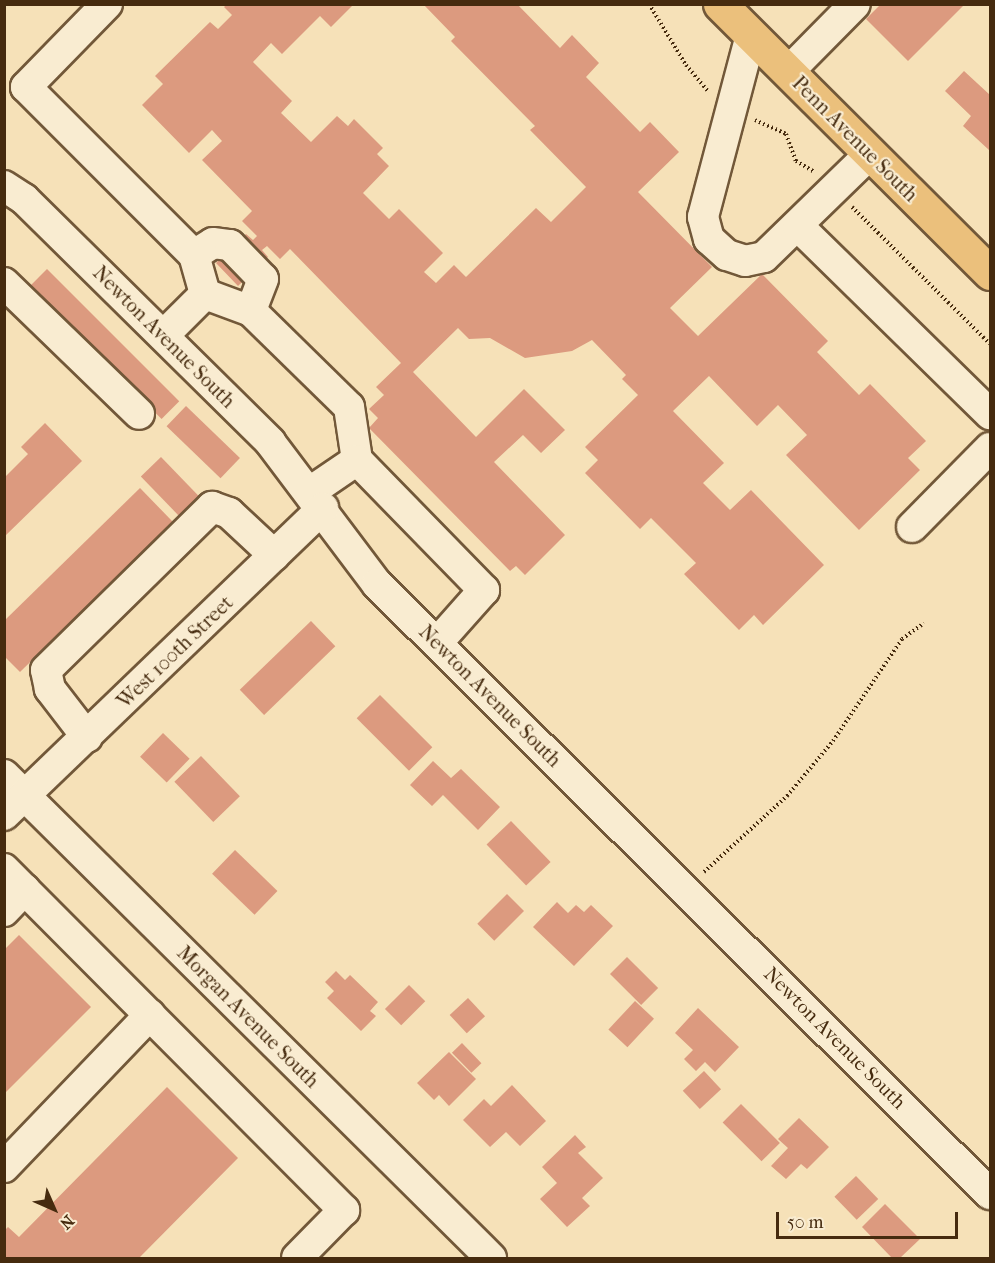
<!DOCTYPE html>
<style>
body{margin:0}
#map{position:relative;width:995px;height:1263px;overflow:hidden;background:#f6e1b8;font-family:"IM FELL French Canon",serif}
div>[style]{position:absolute}
.building>*{inset:0;background:#dc9a7f;transform-origin:0 0}
.path>*{height:4px;margin-top:-2px;transform-origin:0;background:repeating-linear-gradient(90deg,#462b0f 0 1.5px,transparent 0 4.5px)}
.roads{filter:drop-shadow(2px 0 #725839) drop-shadow(-2px 0 #725839) drop-shadow(0 2px #725839) drop-shadow(0 -2px #725839)}
.minor>*{height:30px;margin:-15px;padding:0 15px;transform-origin:15px;border-radius:15px;background:#f9ecd1}
.major>*{height:33px;margin:-16.5px;padding:0 16.5px;transform-origin:16.5px;border-radius:16.5px;background:#ebc07c}
span{translate:-50% -50%;white-space:nowrap;text-align:center;line-height:1.15;-webkit-text-stroke:4.5px #f9ecd1;paint-order:stroke}
.street-label{font-size:20px;color:#462b0f}
.frame{position:absolute;inset:0;border:6px solid #462b0f;pointer-events:none}
.north{position:absolute;left:24px;top:1179px;width:60px;height:60px;-webkit-text-stroke:4px #f9ecd1;paint-order:stroke;rotate:135deg;font-size:16px;font-weight:700;line-height:24px;text-align:center;color:#462b0f}
.north::after{content:'';display:block;margin:auto;width:21px;height:27px;background:#462b0f;clip-path:polygon(50% 0,100% 100%,50% 72%,0 100%)}
.scale{position:absolute;left:776px;top:1212px;width:182px;height:27px;box-sizing:border-box;border:3px solid #462b0f;border-top:0;padding-left:8px;font-size:18px;line-height:21px;white-space:nowrap;color:#462b0f;-webkit-text-stroke:4px #f9ecd1;paint-order:stroke}
</style>
<div id="map">
<div class="building">
<i style="clip-path:polygon(227px 4px,354px 4px,331px 27px,320px 16px,282px 54px,271px 43px,253px 62px,292px 101px,281px 113px,311px 142px,337px 116px,348px 126px,354px 119px,383px 148px,377px 154px,389px 166px,363px 193px,389px 219px,399px 209px,443px 253px,424px 272px,436px 283px,454px 265px,466px 277px,536px 208px,551px 222px,586px 187px,530px 130px,535px 126px,451px 41px,455px 37px,423px 4px,517px 4px,560px 48px,572px 35px,599px 63px,586px 77px,640px 132px,650px 122px,679px 152px,638px 192px,712px 267px,670px 308px,698px 336px,762px 274px,828px 341px,817px 352px,859px 395px,870px 384px,926px 441px,908px 458px,920px 470px,859px 530px,786px 455px,807px 435px,778px 405px,757px 426px,709px 376px,673px 411px,724px 463px,703px 483px,730px 510px,751px 490px,824px 565px,763px 625px,754px 615px,739px 630px,684px 574px,696px 563px,651px 518px,640px 529px,585px 473px,598px 460px,585px 447px,638px 395px,622px 379px,626px 375px,592px 340px,572px 351px,525px 358px,490px 338px,469px 339px,458px 328px,413px 372px,476px 437px,524px 389px,565px 430px,541px 453px,523px 435px,494px 462px,565px 535px,525px 575px,516px 566px,510px 571px,369px 428px,378px 418px,369px 409px,384px 395px,376px 387px,401px 363px,290px 249px,280px 259px,267px 246px,262px 250px,268px 257px,238px 286px,216px 263px,246px 234px,253px 240px,257px 236px,242px 221px,252px 211px,202px 160px,222px 141px,212px 130px,189px 153px,142px 105px,163px 84px,155px 76px,210px 22px,218px 29px,232px 15px,224px 7px)"></i>
<i style="clip-path:polygon(881px 4px,965px 4px,908px 61px,866px 19px)"></i>
<i style="clip-path:polygon(964px 71px,990px 95px,989px 150px,963px 126px,971px 116px,945px 91px)"></i>
<i style="left:47px;top:269px;width:187px;height:25px;rotate:45deg"></i>
<i style="left:186px;top:406px;width:75px;height:28px;rotate:44deg"></i>
<i style="clip-path:polygon(45px 423px,82px 461px,4px 537px,4px 478px,28px 454px,21px 447px)"></i>
<i style="left:161px;top:457px;width:57px;height:28px;rotate:46deg"></i>
<i style="clip-path:polygon(140px 488px,173px 522px,20px 672px,4px 656px,4px 621px)"></i>
<i style="left:311px;top:621px;width:35px;height:99px;rotate:46deg"></i>
<i style="left:380px;top:695px;width:74px;height:33px;rotate:45deg"></i>
<i style="left:163px;top:733px;width:37px;height:33px;rotate:44deg"></i>
<i style="left:201px;top:756px;width:56px;height:37px;rotate:46deg"></i>
<i style="clip-path:polygon(433px 761px,451px 778px,461px 769px,500px 807px,478px 830px,443px 795px,432px 806px,410px 785px)"></i>
<i style="left:511px;top:821px;width:57px;height:34px;rotate:46deg"></i>
<i style="left:235px;top:850px;width:59px;height:33px;rotate:44deg"></i>
<i style="left:507px;top:894px;width:24px;height:42px;rotate:45deg"></i>
<i style="clip-path:polygon(557px 902px,568px 913px,576px 905px,584px 912px,591px 905px,613px 926px,574px 966px,533px 927px)"></i>
<i style="clip-path:polygon(19px 935px,91px 1007px,4px 1094px,4px 950px)"></i>
<i style="left:627px;top:957px;width:44px;height:24px;rotate:45deg"></i>
<i style="clip-path:polygon(336px 971px,345px 980px,350px 975px,378px 1002px,370px 1011px,376px 1016px,361px 1031px,327px 998px,334px 991px,325px 982px)"></i>
<i style="left:409px;top:985px;width:23px;height:34px;rotate:45deg"></i>
<i style="left:468px;top:998px;width:25px;height:25px;rotate:47deg"></i>
<i style="left:635px;top:1001px;width:26px;height:39px;rotate:43deg"></i>
<i style="clip-path:polygon(698px 1008px,739px 1047px,715px 1072px,705px 1062px,696px 1071px,684px 1059px,693px 1050px,675px 1033px)"></i>
<i style="left:462px;top:1043px;width:28px;height:14px;rotate:46deg"></i>
<i style="clip-path:polygon(449px 1052px,476px 1079px,449px 1106px,439px 1095px,434px 1100px,417px 1083px)"></i>
<i style="left:704px;top:1071px;width:25px;height:29px;rotate:47deg"></i>
<i style="clip-path:polygon(512px 1085px,546px 1121px,520px 1146px,506px 1132px,490px 1147px,463px 1120px,484px 1099px,491px 1106px)"></i>
<i style="clip-path:polygon(167px 1087px,238px 1158px,139px 1258px,4px 1258px,4px 1231px,8px 1227px,19px 1237px)"></i>
<i style="left:741px;top:1104px;width:55px;height:26px;rotate:45deg"></i>
<i style="clip-path:polygon(799px 1118px,829px 1147px,807px 1169px,801px 1164px,786px 1179px,771px 1166px,788px 1148px,778px 1139px)"></i>
<i style="clip-path:polygon(575px 1135px,586px 1147px,578px 1153px,603px 1178px,582px 1198px,590px 1206px,567px 1227px,540px 1199px,557px 1183px,542px 1167px)"></i>
<i style="left:856px;top:1176px;width:32px;height:30px;rotate:46deg"></i>
<i style="clip-path:polygon(885px 1204px,920px 1239px,900px 1258px,892px 1258px,862px 1227px)"></i>
</div>
<div class="path">
<i style="left:649px;top:4px;width:71px;rotate:58.8deg"></i>
<i style="left:686px;top:65px;width:34px;rotate:50deg"></i>
<i style="left:755px;top:120px;width:34px;rotate:24deg"></i>
<i style="left:786px;top:134px;width:29px;rotate:70deg"></i>
<i style="left:796px;top:161px;width:21px;rotate:31deg"></i>
<i style="left:852px;top:207px;width:194px;rotate:44.8deg"></i>
<i style="left:704px;top:872px;width:113px;rotate:-42.5deg"></i>
<i style="left:787px;top:796px;width:72px;rotate:-50.1deg"></i>
<i style="left:833px;top:741px;width:123px;rotate:-55.9deg"></i>
<i style="left:902px;top:639px;width:27px;rotate:-36deg"></i>
</div>
<div class="roads">
<div class="minor">
<i style="left:107px;top:4px;width:116px;rotate:134.3deg"></i>
<i style="left:26px;top:87px;width:238px;rotate:45deg"></i>
<i style="left:194px;top:255px;width:41px;rotate:74.2deg"></i>
<i style="left:205px;top:294px;width:59px;rotate:135deg"></i>
<i style="left:751px;top:35px;width:188px;rotate:104.8deg"></i>
<i style="left:703px;top:217px;width:23px;rotate:75deg"></i>
<i style="left:709px;top:239px;width:24px;rotate:42deg"></i>
<i style="left:727px;top:255px;width:19px;rotate:18deg"></i>
<i style="left:745px;top:261px;width:19px;rotate:-12deg"></i>
<i style="left:764px;top:257px;width:148px;rotate:-44.2deg"></i>
<i style="left:788px;top:72px;width:95px;rotate:-45.4deg"></i>
<i style="left:4px;top:186px;width:24px;rotate:33deg"></i>
<i style="left:24px;top:199px;width:346px;rotate:44.6deg"></i>
<i style="left:270px;top:442px;width:178px;rotate:53deg"></i>
<i style="left:377px;top:584px;width:865px;rotate:44.86deg"></i>
<i style="left:798px;top:226px;width:269px;rotate:44.4deg"></i>
<i style="left:194px;top:255px;width:22px;rotate:-32deg"></i>
<i style="left:213px;top:243px;width:17px;rotate:7deg"></i>
<i style="left:230px;top:245px;width:47px;rotate:45.9deg"></i>
<i style="left:263px;top:279px;width:34px;rotate:111deg"></i>
<i style="left:4px;top:283px;width:188px;rotate:44.1deg"></i>
<i style="left:205px;top:294px;width:49px;rotate:20.3deg"></i>
<i style="left:251px;top:311px;width:137px;rotate:44.4deg"></i>
<i style="left:349px;top:407px;width:54px;rotate:81.4deg"></i>
<i style="left:357px;top:460px;width:182px;rotate:45.7deg"></i>
<i style="left:484px;top:590px;width:71px;rotate:131.6deg"></i>
<i style="left:310px;top:492px;width:57px;rotate:-34.2deg"></i>
<i style="left:912px;top:527px;width:111px;rotate:-45.4deg"></i>
<i style="left:87px;top:737px;width:61px;rotate:-127.6deg"></i>
<i style="left:50px;top:689px;width:19px;rotate:-102deg"></i>
<i style="left:46px;top:670px;width:233px;rotate:-44.5deg"></i>
<i style="left:212px;top:507px;width:18px;rotate:19deg"></i>
<i style="left:229px;top:513px;width:62px;rotate:43deg"></i>
<i style="left:4px;top:775px;width:686px;rotate:44.76deg"></i>
<i style="left:4px;top:815px;width:443px;rotate:-43.9deg"></i>
<i style="left:4px;top:869px;width:482px;rotate:45.1deg"></i>
<i style="left:344px;top:1210px;width:67px;rotate:134.4deg"></i>
<i style="left:4px;top:911px;width:30px;rotate:-46deg"></i>
<i style="left:4px;top:1167px;width:211px;rotate:-46.2deg"></i>
</div>
<div class="major">
<i style="left:720px;top:4px;width:381px;rotate:44.9deg"></i>
</div>
</div>
<div class="street-label">
<span style="left:855px;top:139px;rotate:45deg">Penn Avenue South</span>
<span style="left:164px;top:337px;rotate:45deg">Newton Avenue South</span>
<span style="left:175px;top:652px;rotate:-44deg">West 100th Street</span>
<span style="left:490px;top:696px;rotate:45deg">Newton Avenue South</span>
<span style="left:248px;top:1017px;rotate:45deg">Morgan Avenue South</span>
<span style="left:835px;top:1038px;rotate:45deg">Newton Avenue South</span>
</div>
<div class="frame"></div>
<div class="north">N</div>
<div class="scale">50 m</div>
</div>
